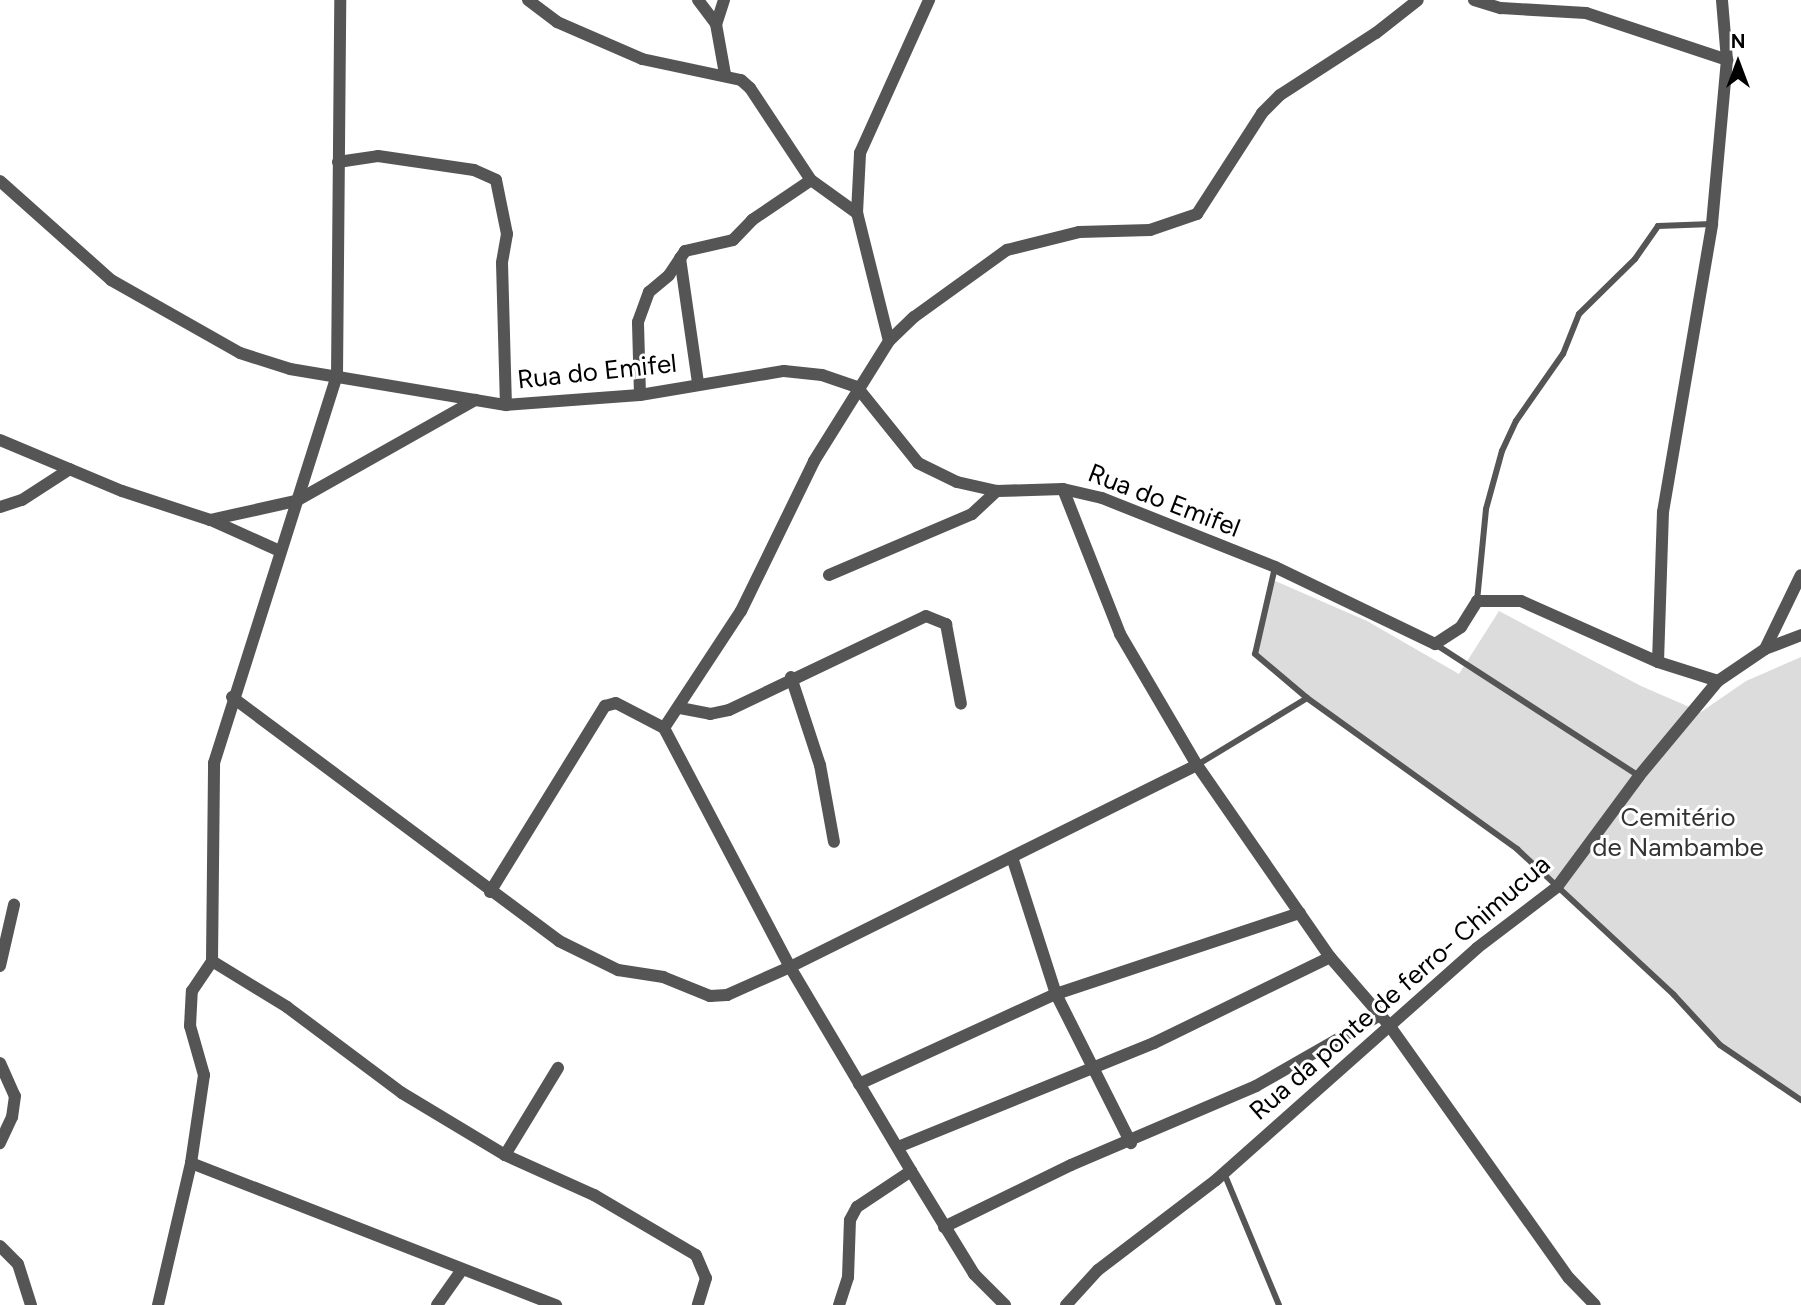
<!DOCTYPE html>
<meta charset="utf-8">
<style>
body{margin:0}
#map{position:relative;width:1801px;height:1305px;overflow:hidden;background:#fff;font-family:Figtree,sans-serif}
div>[style]{position:absolute}
.green>*{inset:0;background:#dcdcdc}
.lane>*{height:6px;margin:-3px;padding:0 3px;transform-origin:3px;border-radius:3px;background:#555}
.street>*{height:12px;margin:-6px;padding:0 6px;transform-origin:6px;border-radius:6px;background:#555}
span{translate:-50% -50%;white-space:nowrap;text-align:center;line-height:1.15;-webkit-text-stroke:6px #fff;paint-order:stroke}
.street-label{font-size:26px;color:#000}
.park-label{font-size:26px;color:#333}
.north{position:absolute;left:1703px;top:28px;width:70px;height:70px;-webkit-text-stroke:5px #fff;paint-order:stroke;rotate:0deg;font-size:19px;font-weight:700;line-height:28px;text-align:center;color:#000}
.north::after{content:'';display:block;margin:auto;width:24px;height:32px;background:#000;clip-path:polygon(50% 0,100% 100%,50% 72%,0 100%)}
</style>
<div id="map">
<div class="green">
<i style="clip-path:polygon(1273px 580px,1367px 621px,1459px 674px,1499px 611px,1641px 686px,1701px 712px,1746px 681px,1801px 657px,1801px 1100px,1720px 1045px,1674px 995px,1517px 849px,1307px 698px,1255px 654px)"></i>
</div>
<div class="lane">
<i style="left:1275px;top:567px;width:89px;rotate:102.9deg"></i>
<i style="left:1255px;top:654px;width:68px;rotate:40.2deg"></i>
<i style="left:1307px;top:698px;width:259px;rotate:35.7deg"></i>
<i style="left:1517px;top:849px;width:214px;rotate:42.9deg"></i>
<i style="left:1674px;top:995px;width:68px;rotate:47.4deg"></i>
<i style="left:1720px;top:1045px;width:98px;rotate:34.2deg"></i>
<i style="left:1477px;top:601px;width:92px;rotate:-84.4deg"></i>
<i style="left:1486px;top:509px;width:60px;rotate:-74.6deg"></i>
<i style="left:1502px;top:451px;width:33px;rotate:-65deg"></i>
<i style="left:1516px;top:421px;width:82px;rotate:-55deg"></i>
<i style="left:1563px;top:354px;width:43px;rotate:-68.2deg"></i>
<i style="left:1579px;top:314px;width:78px;rotate:-44.5deg"></i>
<i style="left:1635px;top:259px;width:40px;rotate:-55.1deg"></i>
<i style="left:1658px;top:226px;width:54px;rotate:-2.1deg"></i>
<i style="left:1435px;top:644px;width:243px;rotate:32.9deg"></i>
<i style="left:1197px;top:765px;width:129px;rotate:-31.3deg"></i>
<i style="left:1224px;top:1173px;width:143px;rotate:67.4deg"></i>
</div>
<div class="street">
<i style="left:528px;top:0;width:36px;rotate:37deg"></i>
<i style="left:557px;top:22px;width:93px;rotate:23.5deg"></i>
<i style="left:642px;top:59px;width:101px;rotate:12deg"></i>
<i style="left:741px;top:80px;width:12px;rotate:42deg"></i>
<i style="left:750px;top:88px;width:110px;rotate:56.5deg"></i>
<i style="left:811px;top:180px;width:57px;rotate:35.7deg"></i>
<i style="left:698px;top:0;width:30px;rotate:53deg"></i>
<i style="left:724px;top:0;width:25px;rotate:108deg"></i>
<i style="left:716px;top:24px;width:51px;rotate:79.8deg"></i>
<i style="left:1474px;top:0;width:28px;rotate:17deg"></i>
<i style="left:1501px;top:8px;width:85px;rotate:3.4deg"></i>
<i style="left:1586px;top:13px;width:149px;rotate:18.4deg"></i>
<i style="left:338px;top:162px;width:40px;rotate:-8.5deg"></i>
<i style="left:378px;top:156px;width:97px;rotate:8.3deg"></i>
<i style="left:474px;top:170px;width:24px;rotate:24deg"></i>
<i style="left:496px;top:180px;width:55px;rotate:78.5deg"></i>
<i style="left:507px;top:234px;width:29px;rotate:100deg"></i>
<i style="left:502px;top:263px;width:142px;rotate:88.4deg"></i>
<i style="left:0;top:181px;width:149px;rotate:41.7deg"></i>
<i style="left:111px;top:280px;width:148px;rotate:29.5deg"></i>
<i style="left:240px;top:353px;width:52px;rotate:17.7deg"></i>
<i style="left:290px;top:369px;width:219px;rotate:9.5deg"></i>
<i style="left:506px;top:405px;width:134px;rotate:-4.3deg"></i>
<i style="left:640px;top:395px;width:146px;rotate:-9.5deg"></i>
<i style="left:784px;top:371px;width:38px;rotate:6deg"></i>
<i style="left:822px;top:375px;width:37px;rotate:19deg"></i>
<i style="left:857px;top:387px;width:97px;rotate:51.2deg"></i>
<i style="left:918px;top:463px;width:43px;rotate:26deg"></i>
<i style="left:957px;top:482px;width:41px;rotate:12.7deg"></i>
<i style="left:997px;top:491px;width:66px;rotate:-1.7deg"></i>
<i style="left:1063px;top:489px;width:40px;rotate:13deg"></i>
<i style="left:1102px;top:498px;width:186px;rotate:21.7deg"></i>
<i style="left:1275px;top:567px;width:178px;rotate:25.7deg"></i>
<i style="left:1435px;top:644px;width:31px;rotate:-33deg"></i>
<i style="left:1461px;top:627px;width:31px;rotate:-58deg"></i>
<i style="left:1477px;top:601px;width:44px"></i>
<i style="left:1521px;top:601px;width:150px;rotate:24deg"></i>
<i style="left:1658px;top:662px;width:63px;rotate:17.6deg"></i>
<i style="left:680px;top:258px;width:126px;rotate:81.8deg"></i>
<i style="left:889px;top:341px;width:132px;rotate:-104deg"></i>
<i style="left:857px;top:213px;width:60px;rotate:-87.1deg"></i>
<i style="left:860px;top:153px;width:168px;rotate:-65.7deg"></i>
<i style="left:640px;top:395px;width:73px;rotate:-91.6deg"></i>
<i style="left:638px;top:322px;width:32px;rotate:-70deg"></i>
<i style="left:649px;top:292px;width:26px;rotate:-40deg"></i>
<i style="left:669px;top:275px;width:29px;rotate:-56deg"></i>
<i style="left:685px;top:251px;width:49px;rotate:-12.9deg"></i>
<i style="left:733px;top:240px;width:28px;rotate:-46deg"></i>
<i style="left:752px;top:220px;width:71px;rotate:-34.1deg"></i>
<i style="left:0;top:440px;width:132px;rotate:22.7deg"></i>
<i style="left:122px;top:491px;width:93px;rotate:18.2deg"></i>
<i style="left:210px;top:520px;width:88px;rotate:-12.5deg"></i>
<i style="left:296px;top:501px;width:206px;rotate:-29.4deg"></i>
<i style="left:1063px;top:489px;width:156px;rotate:68.5deg"></i>
<i style="left:1120px;top:634px;width:152px;rotate:59.6deg"></i>
<i style="left:1197px;top:765px;width:234px;rotate:55.3deg"></i>
<i style="left:1330px;top:957px;width:90px;rotate:49.1deg"></i>
<i style="left:1389px;top:1025px;width:310px;rotate:54.6deg"></i>
<i style="left:1569px;top:1278px;width:37px;rotate:46deg"></i>
<i style="left:0;top:507px;width:23px;rotate:-18deg"></i>
<i style="left:22px;top:500px;width:57px;rotate:-32.9deg"></i>
<i style="left:211px;top:520px;width:76px;rotate:24.2deg"></i>
<i style="left:829px;top:575px;width:155px;rotate:-23.1deg"></i>
<i style="left:972px;top:514px;width:34px;rotate:-43deg"></i>
<i style="left:1765px;top:649px;width:39px;rotate:-21deg"></i>
<i style="left:1658px;top:662px;width:150px;rotate:-88.1deg"></i>
<i style="left:1663px;top:512px;width:292px;rotate:-80.3deg"></i>
<i style="left:1712px;top:224px;width:165px;rotate:-84.8deg"></i>
<i style="left:1727px;top:60px;width:60px;rotate:-94.8deg"></i>
<i style="left:791px;top:677px;width:93px;rotate:71.8deg"></i>
<i style="left:820px;top:765px;width:78px;rotate:79.7deg"></i>
<i style="left:232px;top:697px;width:408px;rotate:36.7deg"></i>
<i style="left:559px;top:941px;width:66px;rotate:26.2deg"></i>
<i style="left:618px;top:970px;width:46px;rotate:8.8deg"></i>
<i style="left:663px;top:977px;width:51px;rotate:22deg"></i>
<i style="left:710px;top:996px;width:17px;rotate:-3deg"></i>
<i style="left:727px;top:995px;width:69px;rotate:-24deg"></i>
<i style="left:790px;top:967px;width:454px;rotate:-26.4deg"></i>
<i style="left:680px;top:708px;width:31px;rotate:11deg"></i>
<i style="left:710px;top:714px;width:19px;rotate:-12deg"></i>
<i style="left:729px;top:710px;width:218px;rotate:-25.5deg"></i>
<i style="left:926px;top:616px;width:22px;rotate:22deg"></i>
<i style="left:946px;top:624px;width:81px;rotate:79.4deg"></i>
<i style="left:664px;top:728px;width:140px;rotate:-56.7deg"></i>
<i style="left:741px;top:611px;width:167px;rotate:-64deg"></i>
<i style="left:814px;top:461px;width:142px;rotate:-58deg"></i>
<i style="left:889px;top:341px;width:35px;rotate:-44deg"></i>
<i style="left:914px;top:317px;width:115px;rotate:-35.8deg"></i>
<i style="left:1007px;top:250px;width:74px;rotate:-14deg"></i>
<i style="left:1079px;top:232px;width:71px;rotate:-1.6deg"></i>
<i style="left:1150px;top:230px;width:50px;rotate:-18.8deg"></i>
<i style="left:1197px;top:214px;width:120px;rotate:-57.2deg"></i>
<i style="left:1262px;top:113px;width:25px;rotate:-45deg"></i>
<i style="left:1280px;top:95px;width:114px;rotate:-32.9deg"></i>
<i style="left:1376px;top:33px;width:53px;rotate:-38.2deg"></i>
<i style="left:1012px;top:857px;width:144px;rotate:72.2deg"></i>
<i style="left:1056px;top:994px;width:167px;rotate:63.3deg"></i>
<i style="left:490px;top:892px;width:219px;rotate:-58.3deg"></i>
<i style="left:605px;top:706px;width:11px;rotate:-15deg"></i>
<i style="left:616px;top:703px;width:54px;rotate:27.5deg"></i>
<i style="left:664px;top:728px;width:270px;rotate:62.2deg"></i>
<i style="left:790px;top:967px;width:237px;rotate:59.3deg"></i>
<i style="left:911px;top:1171px;width:121px;rotate:58.5deg"></i>
<i style="left:974px;top:1274px;width:44px;rotate:45deg"></i>
<i style="left:212px;top:961px;width:88px;rotate:31.5deg"></i>
<i style="left:287px;top:1007px;width:144px;rotate:36.8deg"></i>
<i style="left:402px;top:1093px;width:120px;rotate:31deg"></i>
<i style="left:505px;top:1155px;width:98px;rotate:24.2deg"></i>
<i style="left:594px;top:1195px;width:118px;rotate:30.5deg"></i>
<i style="left:696px;top:1255px;width:25px;rotate:67deg"></i>
<i style="left:706px;top:1278px;width:28px;rotate:107deg"></i>
<i style="left:0;top:966px;width:63px;rotate:-77.1deg"></i>
<i style="left:0;top:1063px;width:36px;rotate:66deg"></i>
<i style="left:15px;top:1096px;width:21px;rotate:98deg"></i>
<i style="left:12px;top:1117px;width:29px;rotate:115deg"></i>
<i style="left:859px;top:1084px;width:217px;rotate:-24.6deg"></i>
<i style="left:1056px;top:994px;width:257px;rotate:-18.4deg"></i>
<i style="left:898px;top:1147px;width:276px;rotate:-22.1deg"></i>
<i style="left:1154px;top:1043px;width:196px;rotate:-26deg"></i>
<i style="left:505px;top:1155px;width:102px;rotate:-58.7deg"></i>
<i style="left:191px;top:1163px;width:392px;rotate:21.3deg"></i>
<i style="left:944px;top:1227px;width:141px;rotate:-26deg"></i>
<i style="left:1071px;top:1165px;width:201px;rotate:-23.1deg"></i>
<i style="left:1256px;top:1086px;width:143px;rotate:-29.8deg"></i>
<i style="left:0;top:1246px;width:25px;rotate:45deg"></i>
<i style="left:18px;top:1264px;width:43px;rotate:72.4deg"></i>
<i style="left:158px;top:1305px;width:146px;rotate:-76.9deg"></i>
<i style="left:191px;top:1163px;width:89px;rotate:-81.6deg"></i>
<i style="left:204px;top:1075px;width:51px;rotate:-105.9deg"></i>
<i style="left:190px;top:1026px;width:35px;rotate:-87deg"></i>
<i style="left:192px;top:991px;width:36px;rotate:-56deg"></i>
<i style="left:212px;top:961px;width:198px;rotate:-89.4deg"></i>
<i style="left:214px;top:763px;width:406px;rotate:-72.4deg"></i>
<i style="left:337px;top:376px;width:376px;rotate:-89.5deg"></i>
<i style="left:437px;top:1305px;width:42px;rotate:-54.8deg"></i>
<i style="left:839px;top:1305px;width:29px;rotate:-72deg"></i>
<i style="left:848px;top:1277px;width:57px;rotate:-88deg"></i>
<i style="left:850px;top:1220px;width:15px;rotate:-62deg"></i>
<i style="left:857px;top:1207px;width:65px;rotate:-33.7deg"></i>
<i style="left:1066px;top:1305px;width:47px;rotate:-47.6deg"></i>
<i style="left:1098px;top:1270px;width:148px;rotate:-37.3deg"></i>
<i style="left:1216px;top:1180px;width:349px;rotate:-41.6deg"></i>
<i style="left:1477px;top:948px;width:101px;rotate:-37.3deg"></i>
<i style="left:1557px;top:887px;width:138px;rotate:-53.5deg"></i>
<i style="left:1639px;top:776px;width:124px;rotate:-50.3deg"></i>
<i style="left:1718px;top:681px;width:57px;rotate:-34.2deg"></i>
<i style="left:1765px;top:649px;width:82px;rotate:-64.1deg"></i>
</div>
<div class="street-label">
<span style="left:597px;top:372px;rotate:-6deg">Rua do Emifel</span>
<span style="left:1164px;top:501px;rotate:21deg">Rua do Emifel</span>
<span style="left:1400px;top:988px;rotate:-41deg">Rua da ponte de ferro- Chimucua</span>
</div>
<div class="park-label">
<span style="left:1678px;top:833px">Cemitério<br>de Nambambe</span>
</div>
<div class="north">N</div>
</div>
